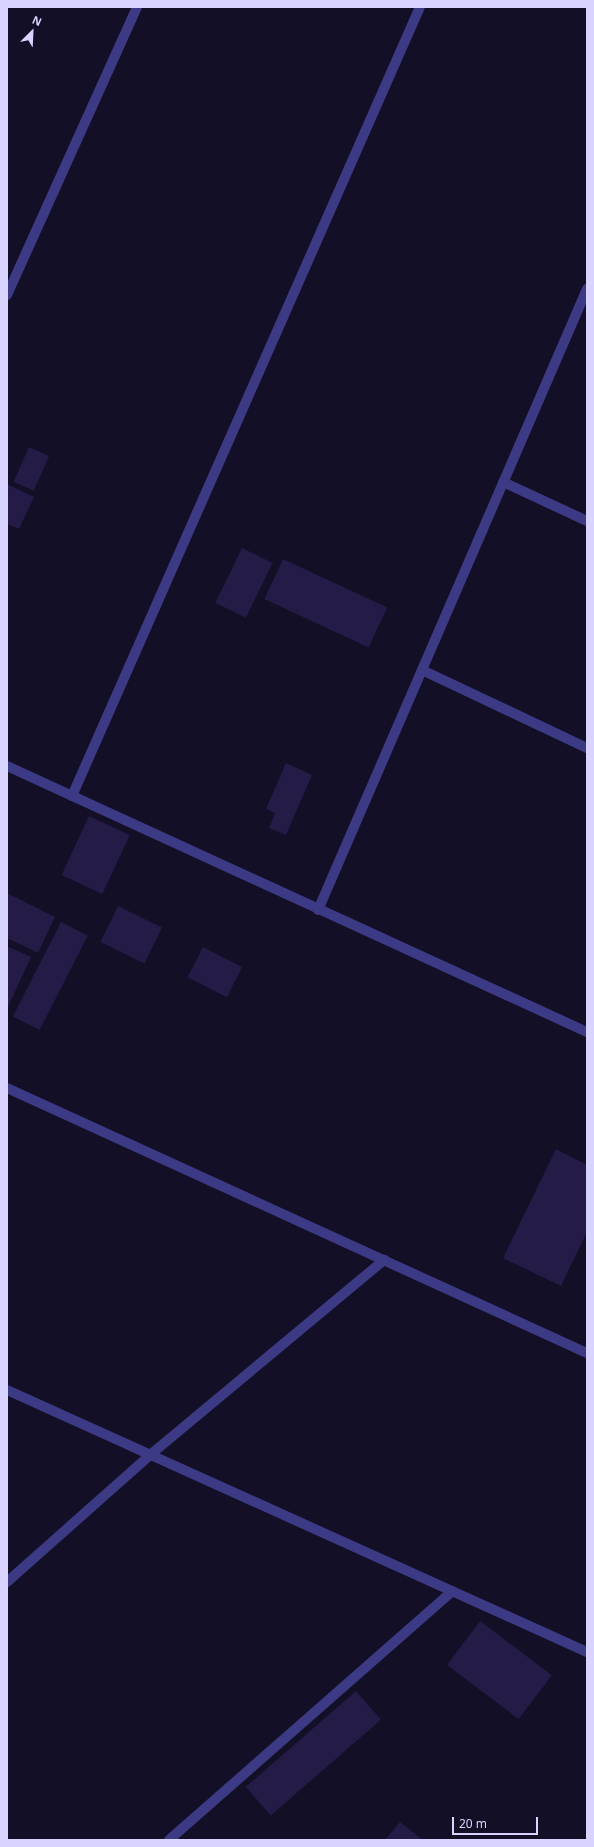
<!DOCTYPE html>
<style>
body{margin:0}
#map{position:relative;width:594px;height:1847px;overflow:hidden;background:#130f26;font-family:"Noto Sans",sans-serif}
div>[style]{position:absolute}
.building>*{inset:0;background:#241b47;transform-origin:0 0}
.minor>*{height:10px;margin:-5px;padding:0 5px;transform-origin:5px;border-radius:5px;background:#3d3a85}
span{translate:-50% -50%;white-space:nowrap;text-align:center;line-height:1.15;-webkit-text-stroke:4px #130f26;paint-order:stroke}
.frame{position:absolute;inset:0;border:8px solid #d9d4ff;pointer-events:none}
.north{position:absolute;left:12px;top:12px;width:40px;height:40px;-webkit-text-stroke:3px #130f26;paint-order:stroke;rotate:24deg;font-size:11px;font-weight:700;line-height:16px;text-align:center;color:#d9d4ff}
.north::after{content:'';display:block;margin:auto;width:14px;height:18px;background:#d9d4ff;clip-path:polygon(50% 0,100% 100%,50% 72%,0 100%)}
.scale{position:absolute;left:452px;top:1817px;width:86px;height:18px;box-sizing:border-box;border:2px solid #d9d4ff;border-top:0;padding-left:5px;font-size:12px;line-height:14px;white-space:nowrap;color:#d9d4ff;-webkit-text-stroke:3px #130f26;paint-order:stroke}
</style>
<div id="map">
<div class="building">
<i style="left:29px;top:447px;width:22px;height:38px;rotate:24deg"></i>
<i style="clip-path:polygon(7px 484px,34px 497px,19px 529px,7px 524px)"></i>
<i style="left:242px;top:548px;width:34px;height:61px;rotate:26deg"></i>
<i style="left:283px;top:559px;width:115px;height:44px;rotate:25deg"></i>
<i style="clip-path:polygon(286px 763px,312px 775px,286px 835px,269px 828px,275px 813px,266px 809px)"></i>
<i style="left:89px;top:816px;width:45px;height:65px;rotate:25deg"></i>
<i style="clip-path:polygon(7px 893px,55px 917px,38px 953px,7px 938px)"></i>
<i style="left:118px;top:906px;width:49px;height:40px;rotate:26deg"></i>
<i style="left:61px;top:922px;width:30px;height:106px;rotate:27deg"></i>
<i style="clip-path:polygon(7px 946px,31px 957px,7px 1009px)"></i>
<i style="left:203px;top:947px;width:44px;height:34px;rotate:27deg"></i>
<i style="clip-path:polygon(556px 1149px,587px 1165px,587px 1232px,561px 1286px,503px 1258px)"></i>
<i style="left:480px;top:1621px;width:90px;height:55px;rotate:37deg"></i>
<i style="left:356px;top:1691px;width:38px;height:146px;rotate:49deg"></i>
<i style="clip-path:polygon(400px 1822px,423px 1840px,385px 1840px)"></i>
</div>
<div class="minor">
<i style="left:7px;top:295px;width:316px;rotate:-65.7deg"></i>
<i style="left:503px;top:482px;width:93px;rotate:24.9deg"></i>
<i style="left:422px;top:670px;width:183px;rotate:25.3deg"></i>
<i style="left:7px;top:766px;width:638px;rotate:24.64deg"></i>
<i style="left:72px;top:796px;width:862px;rotate:-66.2deg"></i>
<i style="left:318px;top:910px;width:677px;rotate:-66.58deg"></i>
<i style="left:7px;top:1088px;width:638px;rotate:24.56deg"></i>
<i style="left:7px;top:1390px;width:636px;rotate:24.31deg"></i>
<i style="left:7px;top:1582px;width:191px;rotate:-41.6deg"></i>
<i style="left:150px;top:1455px;width:305px;rotate:-39.8deg"></i>
<i style="left:169px;top:1840px;width:377px;rotate:-41.3deg"></i>
</div>
<div class="frame"></div>
<div class="north">N</div>
<div class="scale">20 m</div>
</div>
